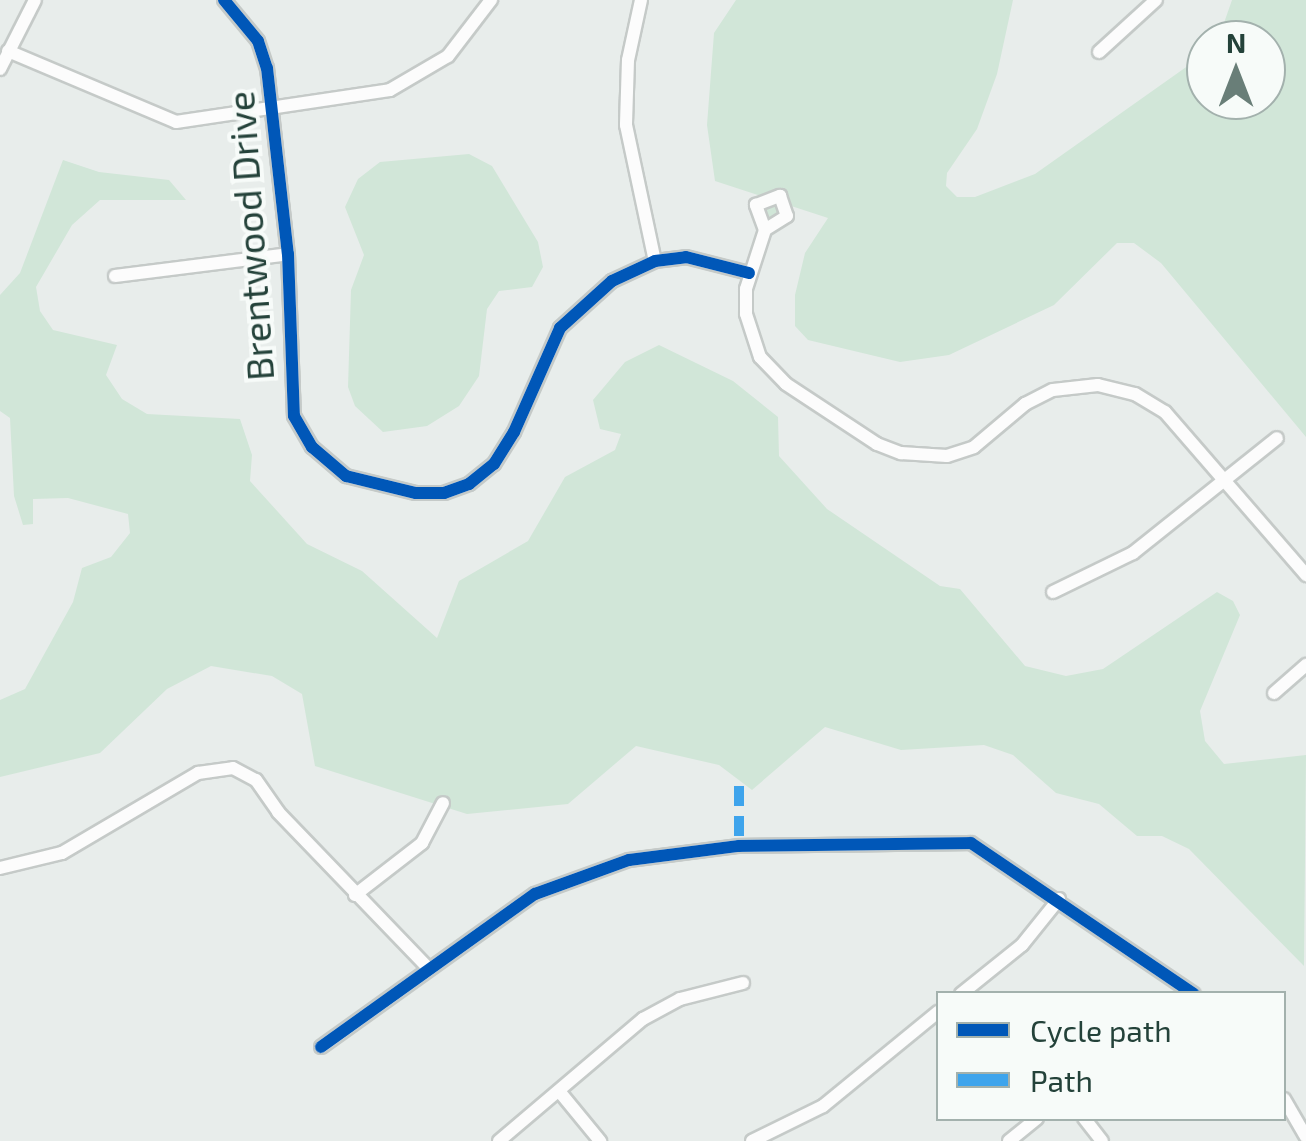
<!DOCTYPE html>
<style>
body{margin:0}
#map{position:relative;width:1306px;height:1141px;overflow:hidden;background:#e8edeb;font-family:"Exo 2",sans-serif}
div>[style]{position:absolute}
.green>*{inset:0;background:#d1e6d8}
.roads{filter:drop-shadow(2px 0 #c5cac8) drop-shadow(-2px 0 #c5cac8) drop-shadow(0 2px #c5cac8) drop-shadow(0 -2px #c5cac8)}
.minor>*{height:12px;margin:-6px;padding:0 6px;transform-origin:6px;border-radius:6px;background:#fcfcfc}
.quiet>*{height:10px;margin-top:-5px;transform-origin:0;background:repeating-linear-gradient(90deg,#3ea4ec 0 20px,transparent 0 30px)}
.cycleway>*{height:12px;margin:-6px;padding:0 6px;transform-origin:6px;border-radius:6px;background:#0057b8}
span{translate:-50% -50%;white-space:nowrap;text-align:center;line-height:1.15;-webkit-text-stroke:8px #f7fbf9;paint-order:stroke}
.street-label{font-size:38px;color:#24423a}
.legend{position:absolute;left:936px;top:991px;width:350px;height:130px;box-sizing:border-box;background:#f7fbf9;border:2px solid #a3b1ad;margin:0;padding:12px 18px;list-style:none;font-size:30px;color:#24423a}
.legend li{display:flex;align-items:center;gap:20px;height:50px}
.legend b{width:50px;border:2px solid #a3b1ad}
.north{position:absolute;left:1186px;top:20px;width:100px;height:100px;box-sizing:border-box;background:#f7fbf9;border:2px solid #a3b1ad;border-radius:50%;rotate:0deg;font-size:28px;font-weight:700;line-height:40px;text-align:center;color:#24423a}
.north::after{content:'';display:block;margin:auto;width:35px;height:45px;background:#697e78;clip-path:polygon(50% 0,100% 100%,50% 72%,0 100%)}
</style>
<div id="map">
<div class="green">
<i style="clip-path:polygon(736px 0,1013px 0,997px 74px,977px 129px,947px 173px,946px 186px,957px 197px,975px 197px,1035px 174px,1206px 53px,1206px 100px,1266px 100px,1266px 40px,1218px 40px,1232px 0,1306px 0,1306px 437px,1161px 263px,1134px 243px,1117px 243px,1054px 305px,949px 355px,900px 362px,808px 340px,795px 326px,795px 295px,805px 253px,828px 218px,779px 202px,780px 214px,768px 223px,763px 207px,773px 200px,715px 181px,707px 125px,714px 33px)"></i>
<i style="clip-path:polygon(469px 154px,492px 166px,538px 242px,543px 267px,532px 287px,499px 291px,487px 309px,479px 376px,459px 406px,427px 426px,383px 432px,355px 406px,348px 387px,351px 290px,364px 255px,345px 207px,358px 179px,380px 162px)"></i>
<i style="clip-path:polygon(63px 160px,99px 172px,169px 180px,186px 200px,100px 200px,72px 225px,36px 287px,40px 311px,53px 330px,117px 345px,106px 375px,122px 399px,147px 414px,240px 419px,252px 455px,250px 481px,307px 544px,362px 571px,437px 638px,459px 581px,528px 541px,565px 477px,615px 450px,621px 434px,600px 429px,593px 400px,625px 362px,659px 345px,733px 381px,778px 417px,779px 456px,827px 509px,940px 586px,960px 589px,1025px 666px,1066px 676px,1103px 669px,1217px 592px,1233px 601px,1240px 615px,1200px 711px,1205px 741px,1224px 764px,1306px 755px,1304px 966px,1189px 849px,1162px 836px,1137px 836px,1099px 804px,1056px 793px,1013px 755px,984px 745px,901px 750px,825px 727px,752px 790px,719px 765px,636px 746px,568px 804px,467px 814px,315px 766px,302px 694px,272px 676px,211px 666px,167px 689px,100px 753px,0 777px,0 700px,25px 689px,73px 602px,82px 568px,111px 557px,130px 533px,128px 514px,68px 498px,33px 499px,33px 524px,23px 525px,14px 496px,10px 418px,0 411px,0 295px,20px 273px)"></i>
</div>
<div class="roads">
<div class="minor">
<i style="left:224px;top:0;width:53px;rotate:50.3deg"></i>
<i style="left:258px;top:41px;width:28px;rotate:72deg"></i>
<i style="left:267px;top:68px;width:187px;rotate:83.6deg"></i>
<i style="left:288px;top:254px;width:162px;rotate:87.9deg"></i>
<i style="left:294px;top:416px;width:36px;rotate:60deg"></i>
<i style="left:312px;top:447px;width:45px;rotate:40.5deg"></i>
<i style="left:346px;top:476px;width:72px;rotate:13.7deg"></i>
<i style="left:416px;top:493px;width:28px"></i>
<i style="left:444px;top:493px;width:27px;rotate:-20deg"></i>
<i style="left:469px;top:484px;width:32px;rotate:-39deg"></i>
<i style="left:494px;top:464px;width:38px;rotate:-58deg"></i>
<i style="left:514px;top:432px;width:114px;rotate:-66.1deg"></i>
<i style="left:560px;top:328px;width:70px;rotate:-42.1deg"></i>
<i style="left:612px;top:281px;width:47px;rotate:-24.9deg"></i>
<i style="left:655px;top:261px;width:31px;rotate:-7deg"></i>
<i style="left:686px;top:257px;width:65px;rotate:14.3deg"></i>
<i style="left:641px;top:0;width:61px;rotate:102.2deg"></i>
<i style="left:628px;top:60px;width:65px;rotate:91.8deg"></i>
<i style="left:626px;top:125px;width:139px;rotate:78deg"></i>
<i style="left:8px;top:51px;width:182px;rotate:22.9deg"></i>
<i style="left:176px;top:122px;width:216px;rotate:-8.5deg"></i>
<i style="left:390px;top:90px;width:67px;rotate:-30.4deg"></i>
<i style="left:448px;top:56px;width:71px;rotate:-52.5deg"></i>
<i style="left:1099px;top:52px;width:77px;rotate:-42.4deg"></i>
<i style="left:0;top:69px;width:77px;rotate:-63.1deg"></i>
<i style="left:765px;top:230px;width:27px;rotate:-110deg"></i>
<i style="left:756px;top:205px;width:26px;rotate:-21deg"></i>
<i style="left:780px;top:196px;width:21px;rotate:71deg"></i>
<i style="left:787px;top:216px;width:26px;rotate:148deg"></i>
<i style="left:765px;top:230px;width:62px;rotate:107.9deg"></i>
<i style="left:746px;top:289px;width:25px;rotate:90deg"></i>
<i style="left:746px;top:314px;width:45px;rotate:72deg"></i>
<i style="left:760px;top:357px;width:37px;rotate:46deg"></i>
<i style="left:786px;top:384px;width:109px;rotate:33.4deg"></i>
<i style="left:877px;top:444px;width:26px;rotate:21deg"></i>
<i style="left:901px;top:453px;width:46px;rotate:3.7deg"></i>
<i style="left:947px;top:456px;width:28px;rotate:-18deg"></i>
<i style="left:974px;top:447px;width:67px;rotate:-40.1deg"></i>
<i style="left:1025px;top:404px;width:31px;rotate:-27deg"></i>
<i style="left:1053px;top:390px;width:45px;rotate:-6.3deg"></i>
<i style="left:1098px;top:385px;width:38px;rotate:14deg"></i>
<i style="left:1135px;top:394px;width:35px;rotate:31deg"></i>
<i style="left:1165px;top:412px;width:216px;rotate:49.1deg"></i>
<i style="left:115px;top:276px;width:174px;rotate:-7.2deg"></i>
<i style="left:1053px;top:592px;width:89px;rotate:-26deg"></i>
<i style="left:1133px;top:553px;width:184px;rotate:-38.6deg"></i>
<i style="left:1274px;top:693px;width:43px;rotate:-41.2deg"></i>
<i style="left:0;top:868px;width:64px;rotate:-13.6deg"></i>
<i style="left:62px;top:853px;width:158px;rotate:-30.5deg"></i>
<i style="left:198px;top:773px;width:35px;rotate:-8deg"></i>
<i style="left:233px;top:768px;width:26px;rotate:28deg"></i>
<i style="left:256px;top:780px;width:39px;rotate:55deg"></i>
<i style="left:278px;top:812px;width:215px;rotate:46.1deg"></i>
<i style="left:355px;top:895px;width:85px;rotate:-37.8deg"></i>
<i style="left:422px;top:843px;width:45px;rotate:-62.3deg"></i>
<i style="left:961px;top:994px;width:78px;rotate:-38.8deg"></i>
<i style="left:1022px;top:945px;width:59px;rotate:-51.2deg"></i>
<i style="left:321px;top:1047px;width:263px;rotate:-35.6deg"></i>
<i style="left:535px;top:894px;width:100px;rotate:-19.9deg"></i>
<i style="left:629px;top:860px;width:111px;rotate:-7.3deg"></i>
<i style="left:739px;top:846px;width:232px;rotate:-0.7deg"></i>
<i style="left:971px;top:843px;width:269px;rotate:34.1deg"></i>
<i style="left:559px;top:1091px;width:65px;rotate:50.6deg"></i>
<i style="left:1284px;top:1099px;width:44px;rotate:59.9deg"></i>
<i style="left:1084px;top:1118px;width:29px;rotate:52deg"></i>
<i style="left:499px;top:1141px;width:189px;rotate:-40.3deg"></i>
<i style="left:643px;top:1019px;width:42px;rotate:-28.4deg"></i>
<i style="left:680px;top:999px;width:65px;rotate:-14.3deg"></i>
<i style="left:752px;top:1141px;width:79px;rotate:-26.2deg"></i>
<i style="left:823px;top:1106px;width:149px;rotate:-39.3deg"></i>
<i style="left:1009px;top:1141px;width:36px;rotate:-39deg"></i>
</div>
</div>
<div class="quiet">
<i style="left:739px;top:786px;width:60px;rotate:90deg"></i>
</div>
<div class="cycleway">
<i style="left:224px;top:0;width:53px;rotate:50.3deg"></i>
<i style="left:258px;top:41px;width:28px;rotate:72deg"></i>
<i style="left:267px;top:68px;width:187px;rotate:83.6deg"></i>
<i style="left:288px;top:254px;width:162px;rotate:87.9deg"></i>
<i style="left:294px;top:416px;width:36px;rotate:60deg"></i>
<i style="left:312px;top:447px;width:45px;rotate:40.5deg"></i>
<i style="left:346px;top:476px;width:72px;rotate:13.7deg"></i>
<i style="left:416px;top:493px;width:28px"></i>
<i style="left:444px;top:493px;width:27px;rotate:-20deg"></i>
<i style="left:469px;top:484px;width:32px;rotate:-39deg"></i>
<i style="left:494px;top:464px;width:38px;rotate:-58deg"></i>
<i style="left:514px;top:432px;width:114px;rotate:-66.1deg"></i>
<i style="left:560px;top:328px;width:70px;rotate:-42.1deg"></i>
<i style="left:612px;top:281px;width:47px;rotate:-24.9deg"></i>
<i style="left:655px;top:261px;width:31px;rotate:-7deg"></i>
<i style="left:686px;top:257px;width:65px;rotate:14.3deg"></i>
<i style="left:321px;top:1047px;width:263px;rotate:-35.6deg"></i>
<i style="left:535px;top:894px;width:100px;rotate:-19.9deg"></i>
<i style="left:629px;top:860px;width:111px;rotate:-7.3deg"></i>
<i style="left:739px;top:846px;width:232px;rotate:-0.7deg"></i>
<i style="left:971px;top:843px;width:269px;rotate:34.1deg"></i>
</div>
<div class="street-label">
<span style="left:250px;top:236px;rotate:-94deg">Brentwood Drive</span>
</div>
<ul class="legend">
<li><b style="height:12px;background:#0057b8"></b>Cycle path</li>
<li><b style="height:12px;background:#3ea4ec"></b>Path</li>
</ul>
<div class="north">N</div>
</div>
